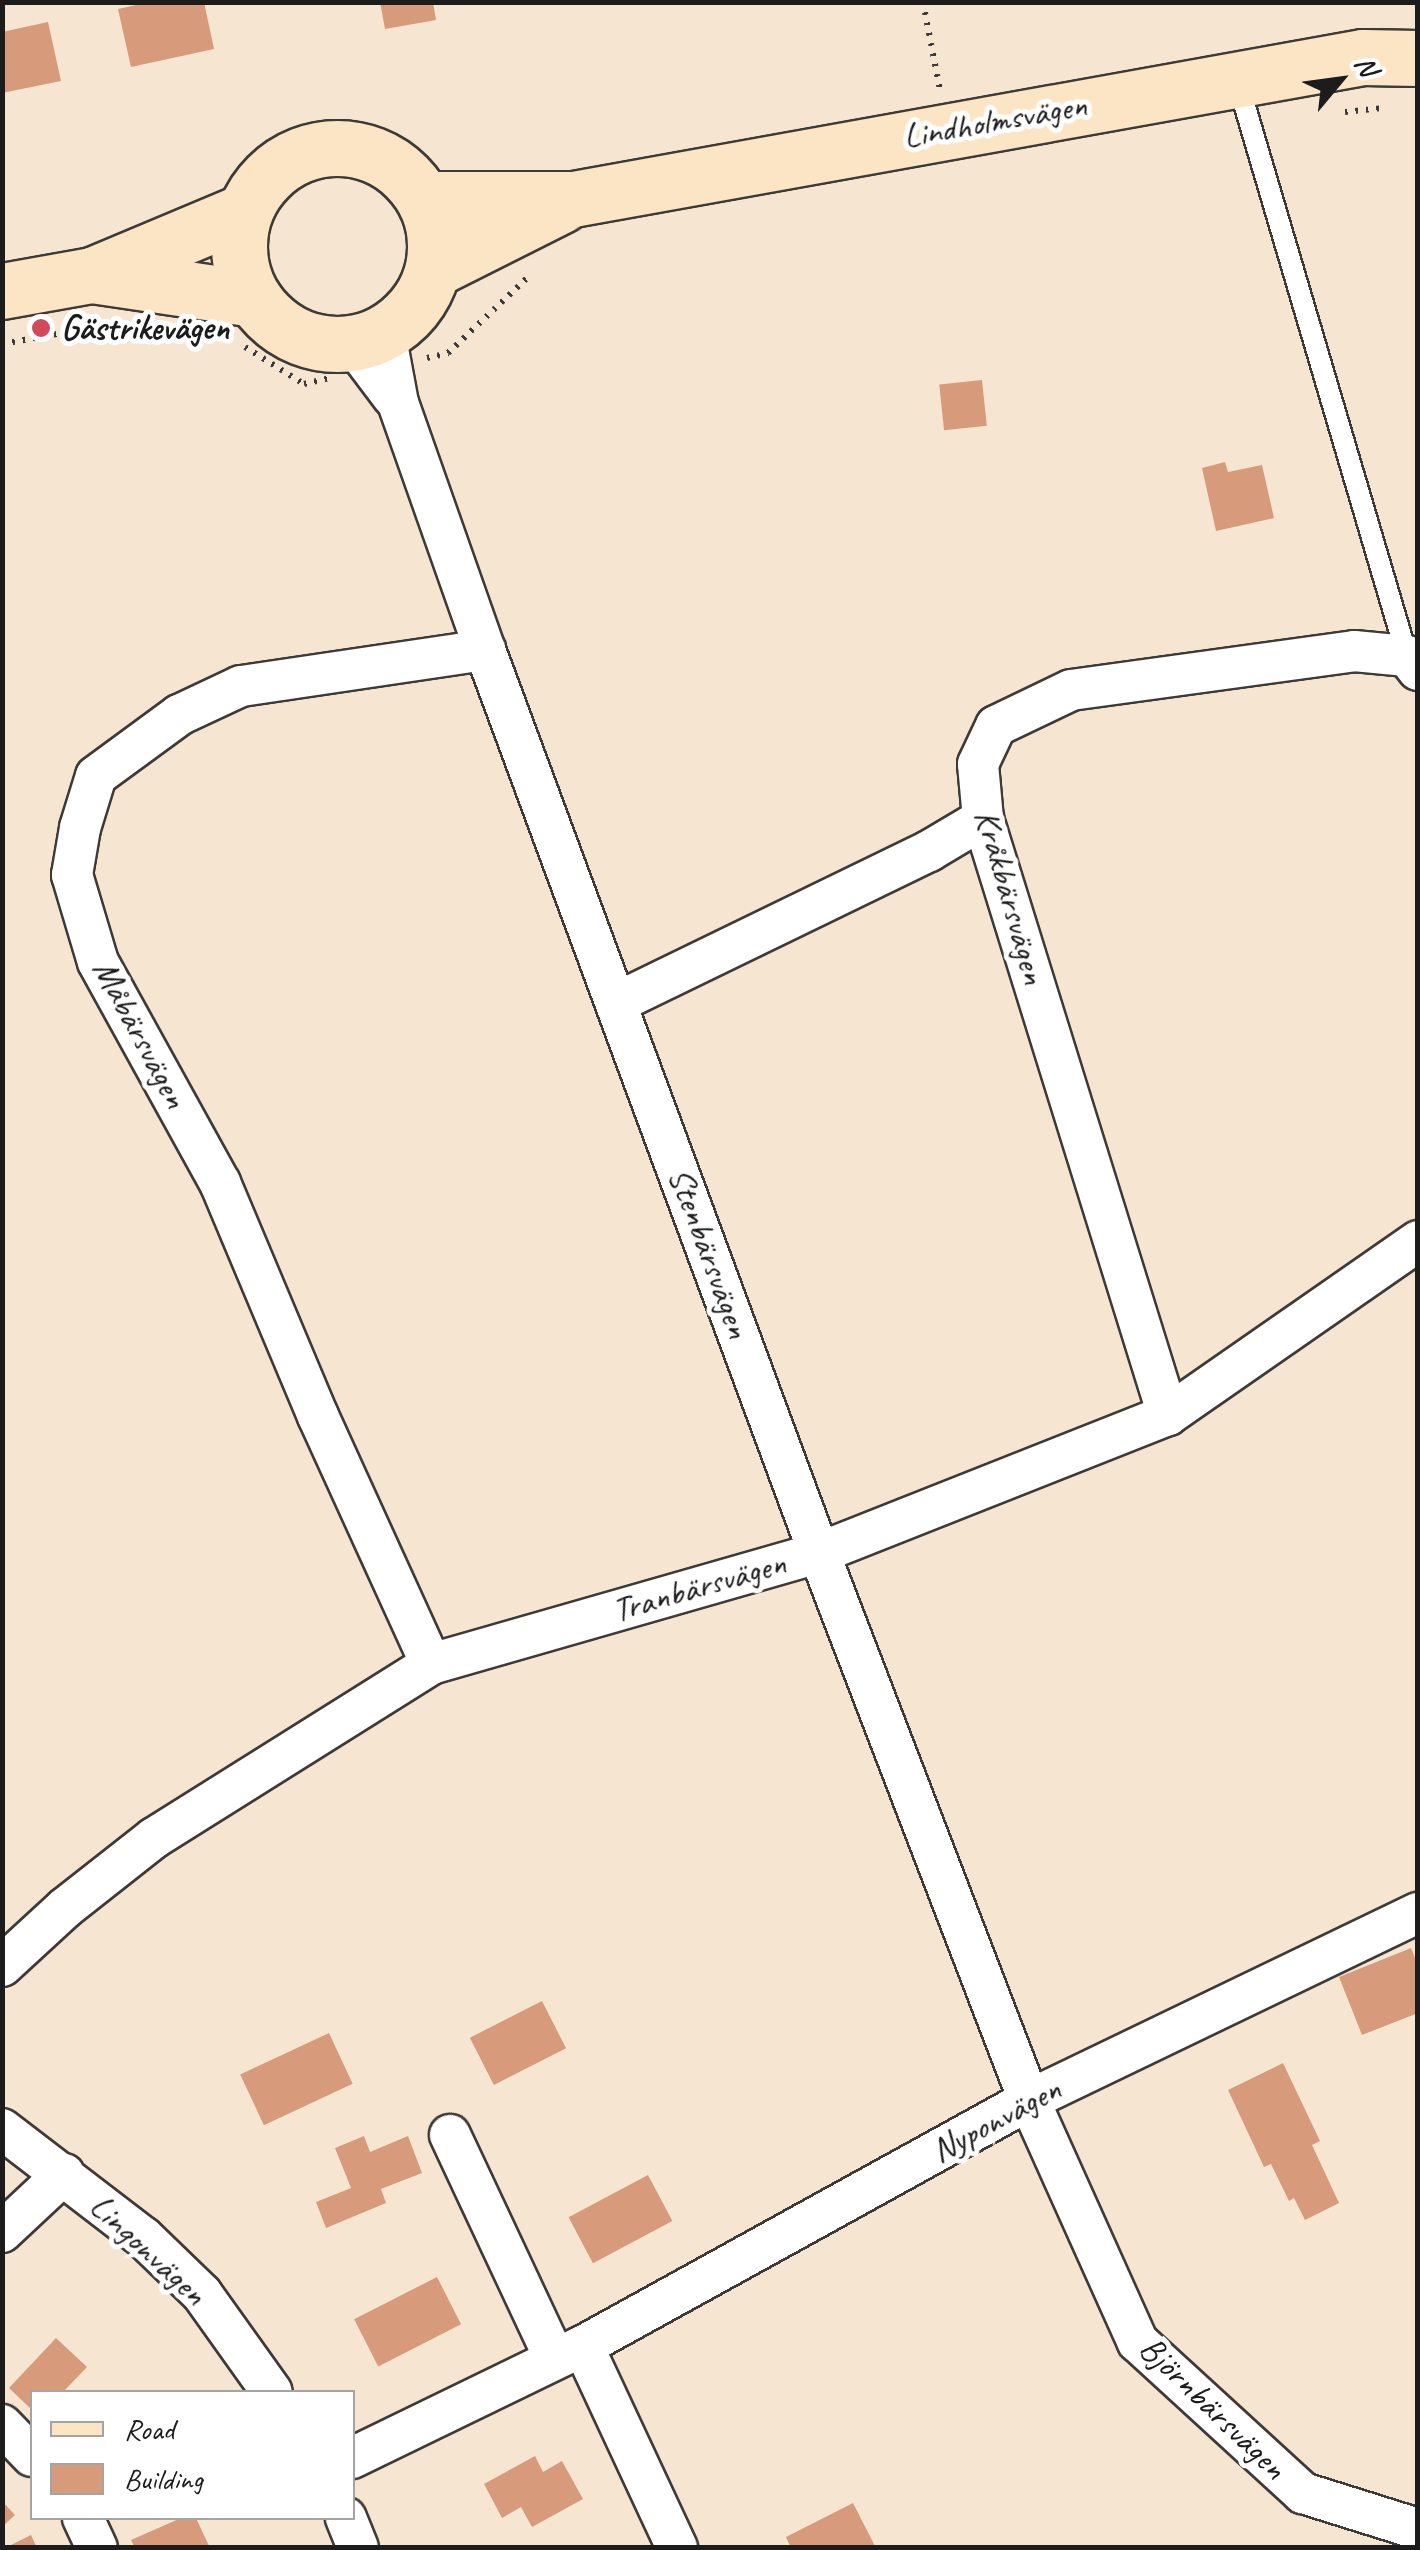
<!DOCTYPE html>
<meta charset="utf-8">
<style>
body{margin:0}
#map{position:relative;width:1420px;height:2550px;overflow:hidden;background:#f6e6d1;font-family:Caveat,sans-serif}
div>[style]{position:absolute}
.building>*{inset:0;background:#d79b7b;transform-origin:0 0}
.path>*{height:6px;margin-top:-3px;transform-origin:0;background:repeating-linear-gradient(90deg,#3d3a37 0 2.5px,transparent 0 10.5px)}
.roads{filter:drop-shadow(2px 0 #3d3a37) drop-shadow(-2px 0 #3d3a37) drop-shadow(0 2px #3d3a37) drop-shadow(0 -2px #3d3a37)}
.service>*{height:20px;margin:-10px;padding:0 10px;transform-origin:10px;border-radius:10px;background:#fff}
.minor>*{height:40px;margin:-20px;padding:0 20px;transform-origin:20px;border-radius:20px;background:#fff}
.secondary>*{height:55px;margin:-27.5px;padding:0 27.5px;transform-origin:27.5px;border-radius:27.5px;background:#fce5c4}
.secondary>.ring{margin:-27.5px;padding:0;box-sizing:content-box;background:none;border:55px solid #fce5c4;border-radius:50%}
.dots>*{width:28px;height:28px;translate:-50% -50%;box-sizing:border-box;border:5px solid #fff;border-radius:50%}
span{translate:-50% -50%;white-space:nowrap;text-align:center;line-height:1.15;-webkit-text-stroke:10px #fff;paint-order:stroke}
.street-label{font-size:35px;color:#1c1c1c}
.poi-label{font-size:35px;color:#1c1c1c;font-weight:700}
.left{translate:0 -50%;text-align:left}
.frame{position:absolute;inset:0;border:5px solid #1c1c1c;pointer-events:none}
.legend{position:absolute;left:30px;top:2390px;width:325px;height:130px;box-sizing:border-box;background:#fff;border:2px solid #a4a4a4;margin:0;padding:12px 18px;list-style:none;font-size:30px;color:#1c1c1c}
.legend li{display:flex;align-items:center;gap:20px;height:50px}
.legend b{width:50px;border:2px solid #a4a4a4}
.north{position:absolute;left:1290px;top:30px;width:100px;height:100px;-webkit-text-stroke:8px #fff;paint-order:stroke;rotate:61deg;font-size:28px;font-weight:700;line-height:40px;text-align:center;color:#1c1c1c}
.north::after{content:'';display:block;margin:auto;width:35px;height:45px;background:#1c1c1c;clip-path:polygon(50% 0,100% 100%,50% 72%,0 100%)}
</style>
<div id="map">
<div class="building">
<i style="clip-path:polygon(150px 2px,204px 2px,214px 49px,131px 67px,118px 9px)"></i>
<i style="clip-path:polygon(380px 2px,433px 2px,436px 20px,385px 29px)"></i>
<i style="clip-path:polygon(48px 22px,61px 81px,2px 93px,2px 32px)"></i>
<i style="left:982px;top:380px;width:46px;height:43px;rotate:84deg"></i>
<i style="clip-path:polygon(1225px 462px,1228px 472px,1262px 465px,1274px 518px,1216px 531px,1202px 468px)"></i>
<i style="clip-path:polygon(1411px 1948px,1418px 1965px,1418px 2013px,1362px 2035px,1339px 1977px)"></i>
<i style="left:542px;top:2001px;width:53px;height:81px;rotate:63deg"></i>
<i style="left:329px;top:2033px;width:56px;height:98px;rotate:65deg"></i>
<i style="clip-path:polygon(1283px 2063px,1320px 2141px,1312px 2145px,1339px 2203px,1305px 2220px,1294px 2198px,1289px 2201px,1271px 2164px,1264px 2167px,1228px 2090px)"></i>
<i style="clip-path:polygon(364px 2136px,370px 2152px,408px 2136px,422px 2173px,381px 2189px,386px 2203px,326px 2228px,316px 2202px,351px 2188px,335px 2148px)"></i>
<i style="left:648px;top:2175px;width:52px;height:90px;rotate:62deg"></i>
<i style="left:437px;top:2277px;width:53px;height:93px;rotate:63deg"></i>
<i style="clip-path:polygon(56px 2338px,87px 2367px,63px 2392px,32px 2392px,32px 2410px,9px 2388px)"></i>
<i style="clip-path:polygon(535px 2456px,543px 2472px,562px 2461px,583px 2499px,532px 2527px,521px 2507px,502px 2518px,484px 2484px)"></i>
<i style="clip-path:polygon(2px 2501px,15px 2515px,2px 2527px)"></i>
<i style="clip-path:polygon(853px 2503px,876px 2548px,791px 2548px,786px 2537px)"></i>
<i style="clip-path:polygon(181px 2518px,196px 2518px,210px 2548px,135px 2548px,131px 2540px)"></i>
<i style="clip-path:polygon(31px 2535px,37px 2548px,5px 2548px)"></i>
</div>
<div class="path">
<i style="left:923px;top:2px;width:90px;rotate:79.1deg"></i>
<i style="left:1345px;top:112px;width:37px;rotate:-6deg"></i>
<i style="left:2px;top:344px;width:100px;rotate:-10.4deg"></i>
<i style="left:245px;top:347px;width:70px;rotate:32.1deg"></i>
<i style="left:304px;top:384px;width:28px;rotate:-13deg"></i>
<i style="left:427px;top:358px;width:22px;rotate:-13deg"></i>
<i style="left:448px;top:353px;width:110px;rotate:-43.5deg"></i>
</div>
<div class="roads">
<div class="service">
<i style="left:1238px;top:83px;width:597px;rotate:73.57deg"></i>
</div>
<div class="minor">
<i style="left:385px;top:333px;width:71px;rotate:79.5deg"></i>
<i style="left:398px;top:403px;width:262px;rotate:70.6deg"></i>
<i style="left:485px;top:650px;width:963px;rotate:69.7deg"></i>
<i style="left:819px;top:1553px;width:586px;rotate:69deg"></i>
<i style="left:1029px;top:2100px;width:265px;rotate:65.8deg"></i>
<i style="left:1138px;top:2342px;width:224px;rotate:42.5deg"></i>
<i style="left:1303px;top:2493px;width:121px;rotate:17.4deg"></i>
<i style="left:353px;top:344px;width:66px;rotate:53deg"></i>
<i style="left:616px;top:1003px;width:348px;rotate:-25.9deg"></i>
<i style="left:929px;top:851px;width:63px;rotate:-30.7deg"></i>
<i style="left:1168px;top:1415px;width:624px;rotate:-107.24deg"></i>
<i style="left:983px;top:819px;width:55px;rotate:-95.2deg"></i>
<i style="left:978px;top:764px;width:42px;rotate:-64.7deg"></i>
<i style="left:996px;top:726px;width:83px;rotate:-25.6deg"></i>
<i style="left:1071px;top:690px;width:286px;rotate:-7.8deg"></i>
<i style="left:1354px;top:651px;width:53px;rotate:5.4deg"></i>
<i style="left:1407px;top:656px;width:18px;rotate:52deg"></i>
<i style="left:431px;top:1664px;width:273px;rotate:-114.5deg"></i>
<i style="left:318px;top:1416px;width:253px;rotate:-112.8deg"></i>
<i style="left:220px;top:1183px;width:252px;rotate:-118.9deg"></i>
<i style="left:98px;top:962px;width:91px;rotate:-106.6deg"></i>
<i style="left:72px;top:875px;width:48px;rotate:-80.3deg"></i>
<i style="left:80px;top:828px;width:54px;rotate:-72.9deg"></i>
<i style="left:96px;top:776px;width:103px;rotate:-36.3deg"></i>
<i style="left:179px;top:715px;width:68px;rotate:-25.1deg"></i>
<i style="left:241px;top:686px;width:247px;rotate:-8.4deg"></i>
<i style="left:2px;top:1966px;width:86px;rotate:-42.6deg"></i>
<i style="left:65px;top:1908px;width:113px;rotate:-38.2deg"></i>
<i style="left:154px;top:1838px;width:327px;rotate:-32.1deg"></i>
<i style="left:431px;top:1664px;width:404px;rotate:-16deg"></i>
<i style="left:819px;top:1553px;width:375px;rotate:-21.6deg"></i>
<i style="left:1168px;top:1415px;width:305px;rotate:-34.8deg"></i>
<i style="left:2px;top:2129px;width:178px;rotate:37.5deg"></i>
<i style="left:143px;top:2237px;width:82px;rotate:44deg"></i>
<i style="left:202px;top:2294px;width:120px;rotate:54.5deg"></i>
<i style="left:450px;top:2135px;width:247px;rotate:64.9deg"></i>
<i style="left:2px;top:2232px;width:85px;rotate:-43.1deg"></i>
<i style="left:583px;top:2346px;width:223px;rotate:65deg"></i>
<i style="left:2px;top:2425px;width:43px;rotate:45.9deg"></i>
<i style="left:352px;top:2458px;width:257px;rotate:-25.9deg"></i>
<i style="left:583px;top:2346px;width:509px;rotate:-28.88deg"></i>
<i style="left:1029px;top:2100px;width:432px;rotate:-25.7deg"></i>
<i style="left:83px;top:2518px;width:33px;rotate:65deg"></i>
<i style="left:346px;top:2518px;width:32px;rotate:68deg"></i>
</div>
<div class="secondary">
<i class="ring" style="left:239px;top:148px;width:141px;height:141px"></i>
<i style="left:424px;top:199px;width:149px"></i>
<i style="left:573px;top:199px;width:803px;rotate:-10.19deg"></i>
<i style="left:1363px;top:57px;width:55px;rotate:1deg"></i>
<i style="left:434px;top:269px;width:142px;rotate:-26.7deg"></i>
<i style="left:92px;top:275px;width:164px;rotate:8.4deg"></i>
<i style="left:2px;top:291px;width:91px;rotate:-10.1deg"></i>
<i style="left:92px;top:275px;width:166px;rotate:-22.7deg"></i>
</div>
</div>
<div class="dots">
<i style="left:41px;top:328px;background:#d1495b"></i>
</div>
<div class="street-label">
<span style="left:995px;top:121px;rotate:-10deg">Lindholmsvägen</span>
<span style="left:1010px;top:897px;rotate:74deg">Kråkbärsvägen</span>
<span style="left:140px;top:1034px;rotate:62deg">Måbärsvägen</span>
<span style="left:709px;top:1253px;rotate:70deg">Stenbärsvägen</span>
<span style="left:699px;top:1587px;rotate:-16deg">Tranbärsvägen</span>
<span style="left:996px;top:2120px;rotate:-28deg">Nyponvägen</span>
<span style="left:148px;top:2250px;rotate:43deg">Lingonvägen</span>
<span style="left:1213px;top:2408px;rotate:44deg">Björnbärsvägen</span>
</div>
<div class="poi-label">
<span class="left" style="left:61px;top:328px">Gästrikevägen</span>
</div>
<div class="frame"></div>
<ul class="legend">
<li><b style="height:12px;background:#fce5c4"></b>Road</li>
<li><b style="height:28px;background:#d79b7b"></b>Building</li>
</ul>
<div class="north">N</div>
</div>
